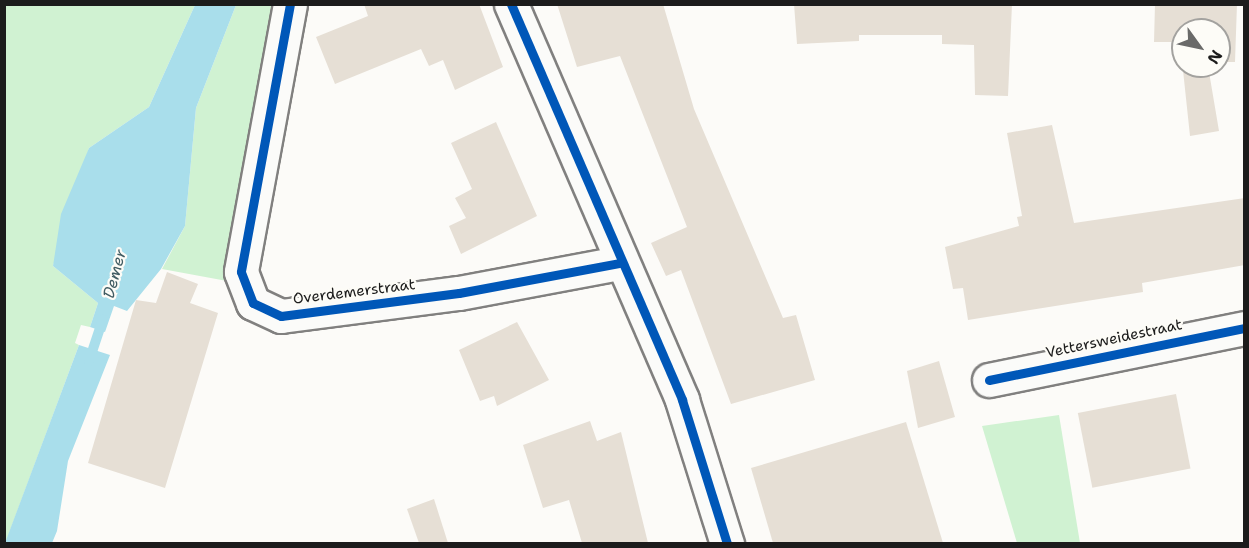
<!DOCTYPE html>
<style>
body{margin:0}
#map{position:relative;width:1249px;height:548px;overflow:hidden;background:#fcfbf8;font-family:"Shantell Sans",sans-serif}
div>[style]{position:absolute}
.green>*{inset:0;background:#d0f2d2}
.water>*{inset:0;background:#a9deeb}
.stream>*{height:10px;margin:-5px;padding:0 5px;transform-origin:5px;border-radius:5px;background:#a9deeb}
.building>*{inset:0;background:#e6dfd5;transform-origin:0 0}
.roads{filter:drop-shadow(2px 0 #81807f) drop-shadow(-2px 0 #81807f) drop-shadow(0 2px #81807f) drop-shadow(0 -2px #81807f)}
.minor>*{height:33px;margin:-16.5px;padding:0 16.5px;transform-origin:16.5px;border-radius:16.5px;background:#fbfbf9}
.cycleway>*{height:9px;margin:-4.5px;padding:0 4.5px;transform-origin:4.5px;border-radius:4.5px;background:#0057b8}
span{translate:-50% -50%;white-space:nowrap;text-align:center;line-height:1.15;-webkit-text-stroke:4.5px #fdfcf7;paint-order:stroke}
.street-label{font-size:15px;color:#1c1c1c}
.water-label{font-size:16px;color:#415c63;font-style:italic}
.frame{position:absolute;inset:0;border:6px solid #1c1c1c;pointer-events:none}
.north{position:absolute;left:1171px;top:18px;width:60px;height:60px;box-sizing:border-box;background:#fdfcf7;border:2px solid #a3a29f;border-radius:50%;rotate:123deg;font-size:16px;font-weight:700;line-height:24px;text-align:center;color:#1c1c1c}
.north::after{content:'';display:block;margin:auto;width:21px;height:27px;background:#6a6a69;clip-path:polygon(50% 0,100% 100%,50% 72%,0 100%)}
</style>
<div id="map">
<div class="green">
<i style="clip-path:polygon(4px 5px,195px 5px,149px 107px,89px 148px,53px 266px,98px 303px,90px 327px,81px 325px,75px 343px,79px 345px,5px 544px)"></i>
<i style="clip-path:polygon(236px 5px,281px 5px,227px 281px,162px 269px,185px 226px,196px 108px)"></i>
<i style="clip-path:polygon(1059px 415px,1080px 543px,1017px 543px,982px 426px)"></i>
</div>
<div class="water">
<i style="clip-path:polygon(195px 5px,236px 5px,196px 108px,185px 226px,161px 269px,127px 311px,114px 306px,105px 332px,90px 327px,98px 303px,53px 266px,61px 214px,89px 148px,149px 107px)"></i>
<i style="clip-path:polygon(79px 345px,110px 355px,68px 461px,57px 531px,52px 543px,5px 543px)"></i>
</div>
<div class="stream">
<i style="left:89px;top:361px;width:44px;rotate:-71.6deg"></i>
</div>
<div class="building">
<i style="clip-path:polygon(364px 4px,479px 4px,503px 67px,455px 90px,443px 60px,429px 66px,421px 49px,335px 84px,316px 37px,368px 16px)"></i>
<i style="clip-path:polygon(557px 4px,663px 4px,694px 109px,783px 318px,796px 315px,815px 380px,731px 404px,681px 270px,666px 276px,651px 243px,687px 227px,620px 56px,577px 67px)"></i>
<i style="clip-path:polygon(794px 4px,1012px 4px,1008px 96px,975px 95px,974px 45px,942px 44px,942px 35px,859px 35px,859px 41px,797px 44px)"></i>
<i style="clip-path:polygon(1155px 4px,1237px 4px,1235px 62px,1219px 62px,1219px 30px,1183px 30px,1183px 66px,1208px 66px,1219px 131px,1190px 136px,1180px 42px,1154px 42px)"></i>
<i style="clip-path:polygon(496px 122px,537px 216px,461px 254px,449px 226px,466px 218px,455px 198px,472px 189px,451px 143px)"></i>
<i style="clip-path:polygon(1052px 125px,1074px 223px,1245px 198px,1245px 265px,1142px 283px,1143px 292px,968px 320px,963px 288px,953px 289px,945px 247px,1019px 226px,1017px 217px,1022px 216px,1007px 133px)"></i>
<i style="clip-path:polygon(167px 272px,198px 284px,190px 303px,218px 313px,165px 488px,88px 463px,136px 300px,156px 303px)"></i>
<i style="clip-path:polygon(517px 322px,549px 380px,497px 406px,494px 396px,480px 401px,459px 350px)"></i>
<i style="clip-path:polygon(939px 361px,955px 417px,918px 428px,907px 371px)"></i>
<i style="left:1176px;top:394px;width:76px;height:100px;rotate:79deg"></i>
<i style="clip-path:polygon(590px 421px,597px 441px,621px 432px,648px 543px,582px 543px,569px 500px,543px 508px,523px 445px)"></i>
<i style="clip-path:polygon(906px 422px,943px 543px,773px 543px,751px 468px)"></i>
<i style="clip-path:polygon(434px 499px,448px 543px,419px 543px,407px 509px)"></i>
</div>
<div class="roads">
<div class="minor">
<i style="left:290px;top:4px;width:272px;rotate:100.4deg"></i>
<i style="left:241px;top:272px;width:33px;rotate:69deg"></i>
<i style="left:253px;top:303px;width:31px;rotate:25deg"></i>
<i style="left:281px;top:316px;width:179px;rotate:-7.4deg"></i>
<i style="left:459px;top:293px;width:164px;rotate:-10.6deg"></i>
<i style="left:511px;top:4px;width:431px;rotate:66.6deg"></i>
<i style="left:682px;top:400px;width:151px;rotate:72.6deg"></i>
<i style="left:989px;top:380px;width:260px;rotate:-11.5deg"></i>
</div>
</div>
<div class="cycleway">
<i style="left:290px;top:4px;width:272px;rotate:100.4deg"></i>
<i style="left:241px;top:272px;width:33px;rotate:69deg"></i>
<i style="left:253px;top:303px;width:31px;rotate:25deg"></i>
<i style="left:281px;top:316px;width:179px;rotate:-7.4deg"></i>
<i style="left:459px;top:293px;width:164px;rotate:-10.6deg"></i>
<i style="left:511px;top:4px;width:431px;rotate:66.6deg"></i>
<i style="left:682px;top:400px;width:151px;rotate:72.6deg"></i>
<i style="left:989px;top:380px;width:260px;rotate:-11.5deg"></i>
</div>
<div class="street-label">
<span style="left:354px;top:292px;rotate:-7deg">Overdemerstraat</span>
<span style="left:1114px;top:339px;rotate:-12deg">Vettersweidestraat</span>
</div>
<div class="water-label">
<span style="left:115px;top:274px;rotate:-75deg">Demer</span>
</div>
<div class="frame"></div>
<div class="north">N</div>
</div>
